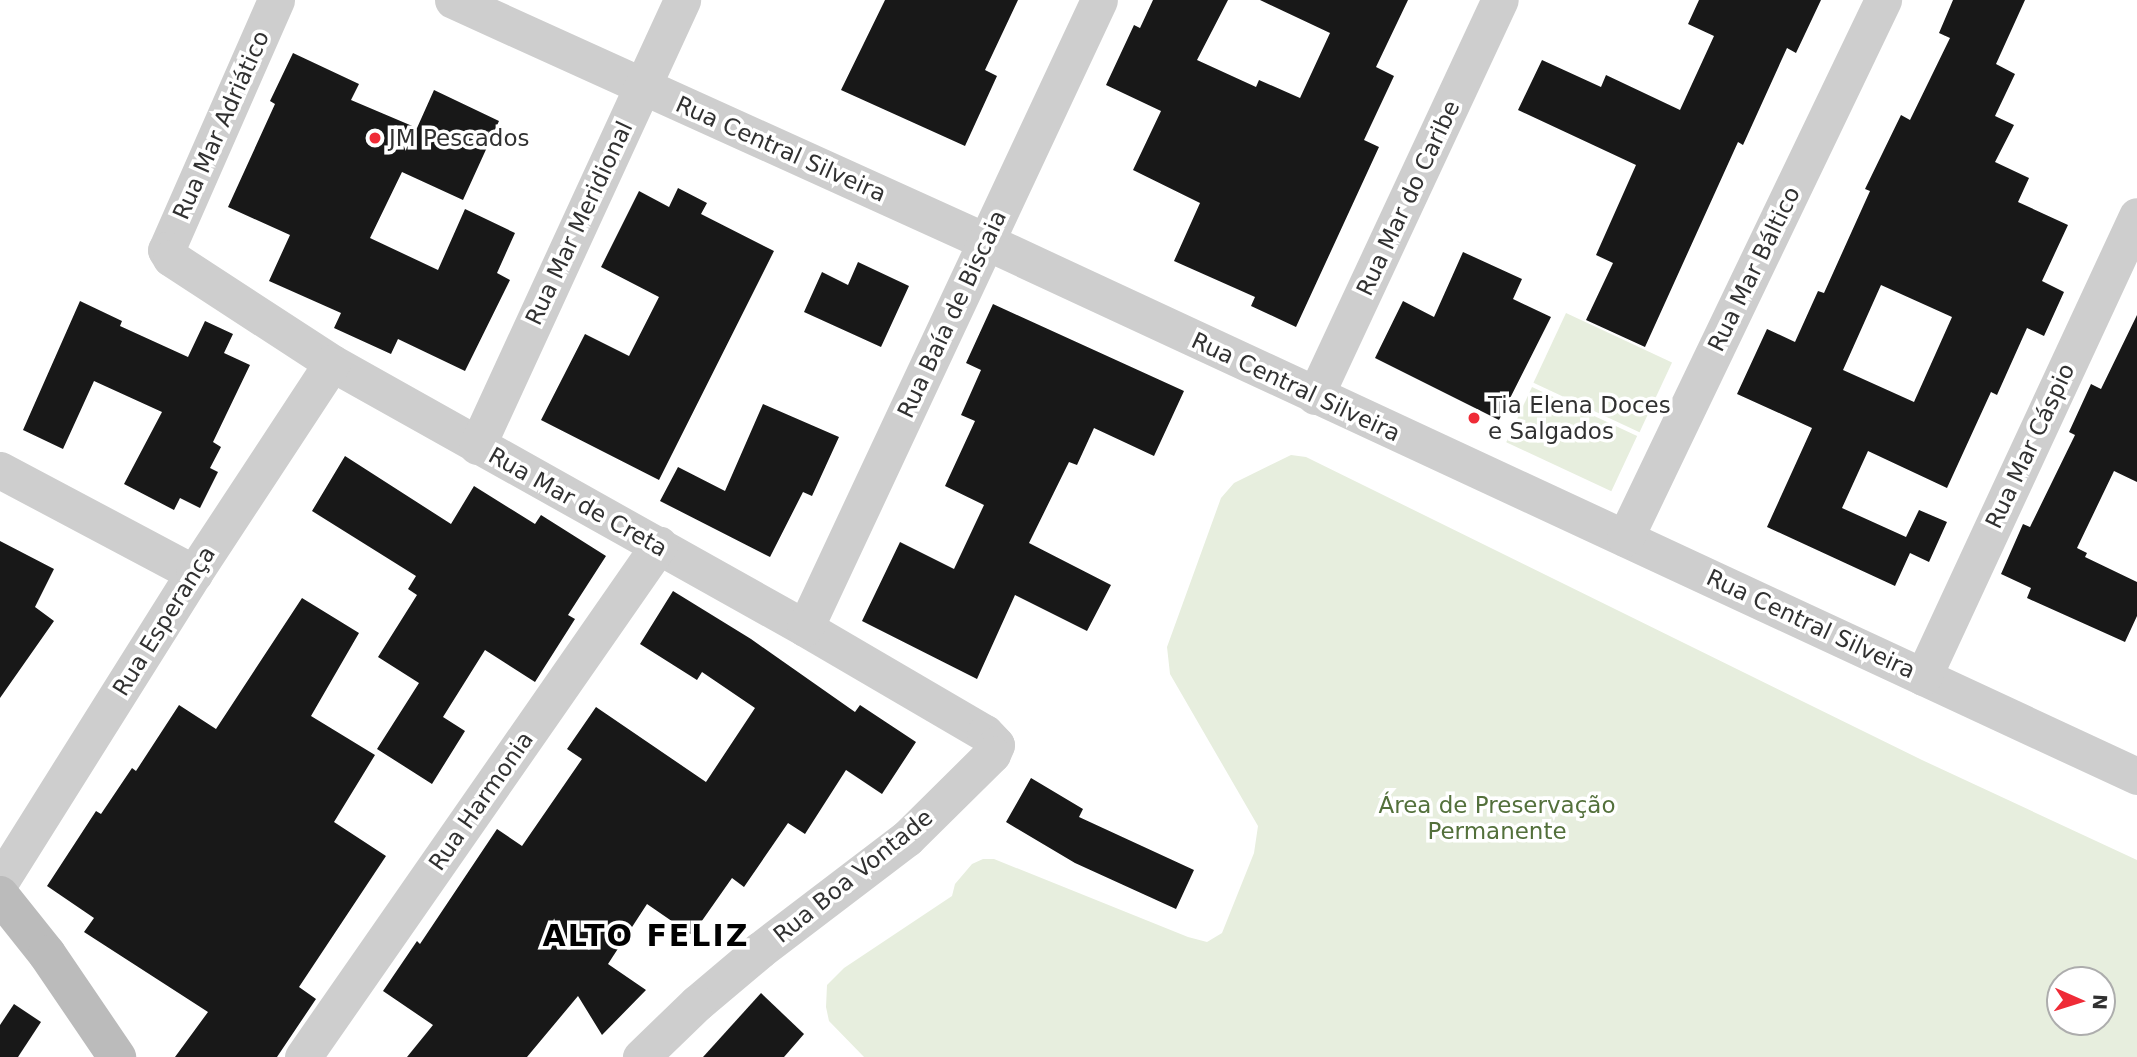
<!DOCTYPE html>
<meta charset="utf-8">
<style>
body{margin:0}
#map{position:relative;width:2137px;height:1057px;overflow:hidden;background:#fff;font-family:"DejaVu Sans",sans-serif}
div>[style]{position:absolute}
.green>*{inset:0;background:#e7eede;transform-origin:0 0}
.building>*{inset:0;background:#181818}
.street>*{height:37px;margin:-18.5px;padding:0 18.5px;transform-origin:18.5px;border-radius:18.5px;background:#cecece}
.secondary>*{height:38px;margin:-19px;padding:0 19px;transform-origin:19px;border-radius:19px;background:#bbb}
.dots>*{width:19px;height:19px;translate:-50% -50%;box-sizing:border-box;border:4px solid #fff;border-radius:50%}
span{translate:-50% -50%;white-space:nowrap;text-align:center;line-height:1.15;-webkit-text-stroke:7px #fff;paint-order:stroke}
.street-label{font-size:23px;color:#313131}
.poi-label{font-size:23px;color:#313131}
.left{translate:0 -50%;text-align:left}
.park-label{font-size:23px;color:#53703b}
.district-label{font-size:30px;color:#000;font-weight:700;letter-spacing:2px}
.north{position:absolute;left:2046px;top:966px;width:70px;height:70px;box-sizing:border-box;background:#fff;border:2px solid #adadad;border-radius:50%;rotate:93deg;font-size:19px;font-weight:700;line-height:28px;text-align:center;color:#313131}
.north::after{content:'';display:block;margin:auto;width:24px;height:32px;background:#ef2b37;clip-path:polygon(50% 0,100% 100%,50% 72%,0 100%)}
</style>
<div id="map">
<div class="green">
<i style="left:1566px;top:313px;width:117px;height:77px;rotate:25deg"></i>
<i style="left:1532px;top:387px;width:116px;height:61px;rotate:25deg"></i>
<i style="clip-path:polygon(evenodd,1291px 455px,1306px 457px,1922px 760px,2137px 860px,2137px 1057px,864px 1057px,829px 1021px,826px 1007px,827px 985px,844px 968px,952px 896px,955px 884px,972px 864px,983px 859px,994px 859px,1188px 937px,1207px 942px,1222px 933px,1254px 853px,1258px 826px,1170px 674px,1167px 647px,1221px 498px,1234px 483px,1291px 455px,2102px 980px,2102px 1022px,2060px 1022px,2060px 980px,2102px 980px)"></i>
</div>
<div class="building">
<i style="clip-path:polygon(885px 0,1018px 0,985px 70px,997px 76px,965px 146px,841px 90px)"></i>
<i style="clip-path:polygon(1153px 0,1228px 0,1197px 60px,1256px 87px,1259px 80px,1300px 98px,1330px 33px,1260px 0,1408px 0,1376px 67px,1394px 76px,1364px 140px,1379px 147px,1296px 327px,1251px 306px,1255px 297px,1174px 261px,1200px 203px,1133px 170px,1161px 111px,1106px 85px,1134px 25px,1140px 28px)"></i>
<i style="clip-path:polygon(1699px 0,1821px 0,1796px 53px,1787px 48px,1743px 145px,1738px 142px,1645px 347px,1586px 320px,1613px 263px,1596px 255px,1636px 165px,1518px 110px,1542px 60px,1601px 87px,1606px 75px,1680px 110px,1714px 36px,1688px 24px)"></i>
<i style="clip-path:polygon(evenodd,1953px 0,2025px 0,1996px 64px,2015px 74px,1995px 116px,2014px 125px,1995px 162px,2029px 178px,2018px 202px,2068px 225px,2042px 281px,2064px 292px,2044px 336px,2027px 328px,1997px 395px,1991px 392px,1947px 488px,1868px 451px,1842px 508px,1906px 537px,1919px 510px,1947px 522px,1929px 562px,1910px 553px,1895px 586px,1767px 527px,1812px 428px,1737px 394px,1767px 329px,1795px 342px,1818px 291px,1824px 293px,1870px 191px,1865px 189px,1901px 115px,1910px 120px,1950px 38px,1939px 33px,1953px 0,1881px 285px,1952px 317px,1914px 402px,1843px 370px,1881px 285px)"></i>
<i style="clip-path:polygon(293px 53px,359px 84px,351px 100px,417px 128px,434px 90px,499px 121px,463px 200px,402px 172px,370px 238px,438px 270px,465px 209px,515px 233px,497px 273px,510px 280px,465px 371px,398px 339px,391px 354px,334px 328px,341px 313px,269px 281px,290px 235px,228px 207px,275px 104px,270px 101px)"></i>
<i style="clip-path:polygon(678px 188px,707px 203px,701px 214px,774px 251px,659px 480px,541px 420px,585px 334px,629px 356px,659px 297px,601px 267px,639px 191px,669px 207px)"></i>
<i style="clip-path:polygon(1463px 252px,1522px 279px,1513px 299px,1551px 317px,1499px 420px,1375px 358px,1403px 301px,1434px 317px)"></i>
<i style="clip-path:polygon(858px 262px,909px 286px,881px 347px,804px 312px,822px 272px,848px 285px)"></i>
<i style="clip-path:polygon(80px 301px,122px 321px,120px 326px,188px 357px,205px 321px,233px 334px,224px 353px,250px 365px,213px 442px,221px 447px,210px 468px,218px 472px,200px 508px,180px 498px,174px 510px,124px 484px,162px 412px,94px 381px,63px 449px,23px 430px)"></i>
<i style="clip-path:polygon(993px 304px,1184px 391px,1154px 456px,1094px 428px,1077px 465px,1069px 462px,1029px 543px,1111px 585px,1087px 631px,1015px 595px,977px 679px,862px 621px,900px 542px,954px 569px,984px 505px,945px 486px,975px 421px,961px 415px,981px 370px,966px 363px)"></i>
<i style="clip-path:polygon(2137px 315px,2137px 482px,2114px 471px,2077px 548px,2087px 553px,2085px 557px,2137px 582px,2137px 616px,2125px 642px,2027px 598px,2031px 588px,2001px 574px,2023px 524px,2030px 527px,2075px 435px,2069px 432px,2091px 384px,2101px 389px)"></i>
<i style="clip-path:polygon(763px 404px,839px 437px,812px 496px,803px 492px,770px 557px,660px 501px,678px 467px,725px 491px)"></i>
<i style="clip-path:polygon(345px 456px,451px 524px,474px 486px,535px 524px,541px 515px,606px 556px,568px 615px,575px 619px,535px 682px,485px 650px,443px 717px,465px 731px,432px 784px,377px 749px,419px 683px,378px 657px,417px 595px,408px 589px,416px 576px,312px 511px)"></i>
<i style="clip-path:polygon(0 541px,54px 569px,35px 607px,54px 621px,0 698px)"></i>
<i style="clip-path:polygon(673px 591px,751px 639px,855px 712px,860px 705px,916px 742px,882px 794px,846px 770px,805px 834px,788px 823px,744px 887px,732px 878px,692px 935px,647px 904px,608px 964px,646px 990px,602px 1035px,578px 996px,527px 1057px,407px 1057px,433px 1025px,383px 991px,417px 941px,420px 944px,497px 829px,522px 846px,582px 759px,567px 749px,596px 707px,706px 782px,755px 708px,702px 672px,697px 680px,640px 644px)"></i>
<i style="clip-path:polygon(302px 598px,359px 633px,311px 716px,375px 755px,334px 822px,386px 856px,299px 987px,316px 999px,277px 1057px,175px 1057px,208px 1012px,84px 932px,94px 918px,47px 886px,96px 811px,101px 814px,132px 768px,136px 771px,179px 705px,216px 729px)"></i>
<i style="clip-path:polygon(1031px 778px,1083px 809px,1079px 817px,1194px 870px,1176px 909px,1075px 863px,1006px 822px)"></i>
<i style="clip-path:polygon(761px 993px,804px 1034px,784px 1057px,703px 1057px)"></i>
<i style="clip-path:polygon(14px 1004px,41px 1022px,18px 1057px,0 1057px,0 1025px)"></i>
</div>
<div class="street">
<i style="left:276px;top:0;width:273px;rotate:113.7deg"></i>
<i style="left:166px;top:250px;width:9px;rotate:58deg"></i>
<i style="left:171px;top:258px;width:192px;rotate:33.1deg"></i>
<i style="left:332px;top:363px;width:542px;rotate:29.26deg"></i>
<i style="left:805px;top:628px;width:208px;rotate:30.3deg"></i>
<i style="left:985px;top:733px;width:16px;rotate:47deg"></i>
<i style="left:996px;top:745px;width:10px;rotate:114deg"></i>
<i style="left:992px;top:754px;width:120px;rotate:135.3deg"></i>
<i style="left:907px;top:838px;width:185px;rotate:142.7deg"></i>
<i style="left:760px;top:950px;width:82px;rotate:139.9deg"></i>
<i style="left:697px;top:1003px;width:78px;rotate:136deg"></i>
<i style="left:453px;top:0;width:586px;rotate:24.38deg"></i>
<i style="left:987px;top:242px;width:1268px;rotate:24.91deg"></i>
<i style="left:1315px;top:396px;width:437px;rotate:-65deg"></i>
<i style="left:477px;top:446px;width:491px;rotate:-65.3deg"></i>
<i style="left:0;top:470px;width:220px;rotate:28deg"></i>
<i style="left:1625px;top:538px;width:597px;rotate:-64.38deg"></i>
<i style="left:805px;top:628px;width:693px;rotate:-64.91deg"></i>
<i style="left:1923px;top:677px;width:508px;rotate:-65.1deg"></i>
<i style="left:0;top:882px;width:365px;rotate:-57.9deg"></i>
<i style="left:194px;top:573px;width:251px;rotate:-56.7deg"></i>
<i style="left:303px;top:1057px;width:624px;rotate:-55.19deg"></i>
</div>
<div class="secondary">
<i style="left:0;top:895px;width:75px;rotate:51.5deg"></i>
<i style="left:47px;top:954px;width:125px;rotate:55.8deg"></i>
</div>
<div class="dots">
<i style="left:375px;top:138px;background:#ef2b37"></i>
<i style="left:1474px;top:418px;background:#ef2b37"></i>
</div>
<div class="street-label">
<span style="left:221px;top:125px;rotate:-66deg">Rua Mar Adriático</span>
<span style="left:781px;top:149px;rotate:24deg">Rua Central Silveira</span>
<span style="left:1408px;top:198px;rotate:-65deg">Rua Mar do Caribe</span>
<span style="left:579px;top:223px;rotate:-65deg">Rua Mar Meridional</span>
<span style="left:1754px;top:269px;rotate:-64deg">Rua Mar Báltico</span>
<span style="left:952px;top:314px;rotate:-65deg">Rua Baía de Biscaia</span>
<span style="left:1296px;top:387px;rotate:25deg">Rua Central Silveira</span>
<span style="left:2030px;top:446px;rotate:-65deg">Rua Mar Cáspio</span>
<span style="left:578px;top:502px;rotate:29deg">Rua Mar de Creta</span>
<span style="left:164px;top:621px;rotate:-58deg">Rua Esperança</span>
<span style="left:1811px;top:624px;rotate:25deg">Rua Central Silveira</span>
<span style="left:481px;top:801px;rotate:-55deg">Rua Harmonia</span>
<span style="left:853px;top:876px;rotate:-39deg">Rua Boa Vontade</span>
</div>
<div class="poi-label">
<span class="left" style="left:389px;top:138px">JM Pescados</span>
<span class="left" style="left:1488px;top:418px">Tia Elena Doces<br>e Salgados</span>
</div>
<div class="park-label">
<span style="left:1497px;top:818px">Área de Preservação<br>Permanente</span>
</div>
<div class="district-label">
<span style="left:646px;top:936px">ALTO FELIZ</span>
</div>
<div class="north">N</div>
</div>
